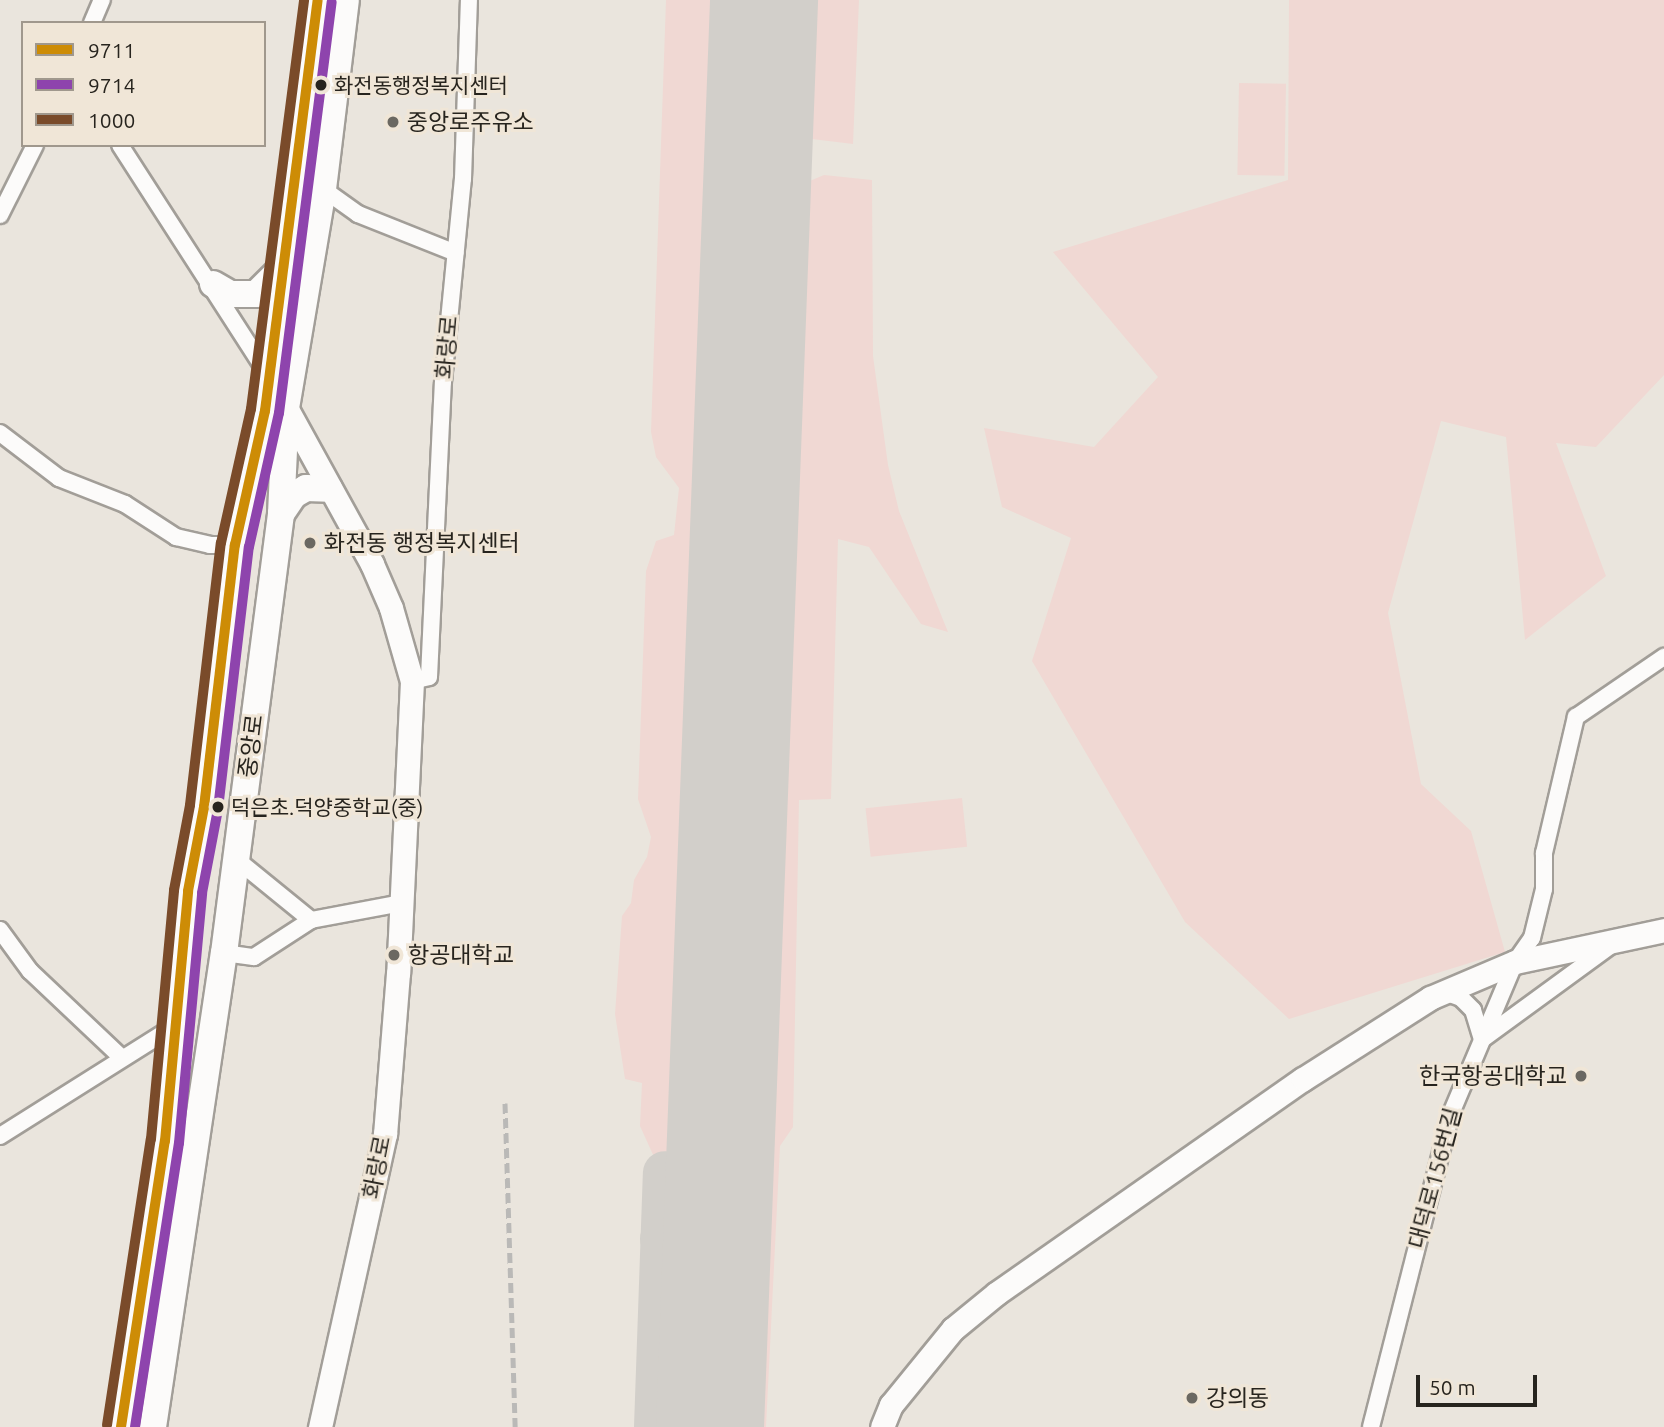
<!DOCTYPE html>
<meta charset="utf-8">
<style>
body{margin:0}
#map{position:relative;width:1664px;height:1427px;overflow:hidden;background:#eae5dd;font-family:Ubuntu,"Noto Sans KR",sans-serif}
div>[style]{position:absolute}
.green>*{inset:0;background:#f0d8d3;transform-origin:0 0}
.taxiway>*{height:44px;margin:-22px;padding:0 22px;transform-origin:22px;border-radius:22px;background:#d2cfca}
.runway>*{height:108px;margin:-54px;padding:0 54px;transform-origin:54px;border-radius:54px;background:#d2cfca}
.roads{filter:drop-shadow(2px 0 #a29e98) drop-shadow(-2px 0 #a29e98) drop-shadow(0 2px #a29e98) drop-shadow(0 -2px #a29e98)}
.street>*{height:16px;margin:-8px;padding:0 8px;transform-origin:8px;border-radius:8px;background:#fcfbfa}
.secondary>*{height:23px;margin:-11.5px;padding:0 11.5px;transform-origin:11.5px;border-radius:11.5px;background:#fcfbfa}
.primary>*{height:26px;margin:-13px;padding:0 13px;transform-origin:13px;border-radius:13px;background:#fcfbfa}
.rail>*{height:5px;margin-top:-2.5px;transform-origin:0;background:repeating-linear-gradient(90deg,#bab9b7 0 10px,transparent 0 15px)}
.bus-1>*{height:10px;margin:-5px;padding:0 5px;transform-origin:5px;border-radius:5px;background:#cd8c06}
.bus-2>*{height:10px;margin:-5px;padding:0 5px;transform-origin:5px;border-radius:5px;background:#8e44ad}
.bus-3>*{height:10px;margin:-5px;padding:0 5px;transform-origin:5px;border-radius:5px;background:#7a4b2a}
.dots>*{width:19px;height:19px;translate:-50% -50%;box-sizing:border-box;border:4px solid #f0e6d7;border-radius:50%}
span{translate:-50% -50%;white-space:nowrap;text-align:center;line-height:1.15;-webkit-text-stroke:6px #f0e6d7;paint-order:stroke}
.bus-label{font-size:21px;color:#27241e}
.left{translate:0 -50%;text-align:left}
.poi-label{font-size:23px;color:#27241e}
.right{translate:-100% -50%;text-align:right}
.street-label{font-size:23px;color:#27241e}
.legend{position:absolute;left:21px;top:21px;width:245px;height:126px;box-sizing:border-box;background:#f0e6d7;border:2px solid #a0988d;margin:0;padding:9px 12px;list-style:none;font-size:21px;color:#27241e}
.legend li{display:flex;align-items:center;gap:14px;height:35px}
.legend b{width:35px;border:2px solid #a0988d}
.scale{position:absolute;left:1416px;top:1375px;width:121px;height:32px;box-sizing:border-box;border:4px solid #27241e;border-top:0;padding-left:9px;font-size:21px;line-height:24px;white-space:nowrap;color:#27241e;-webkit-text-stroke:5px #f0e6d7;paint-order:stroke}
</style>
<div id="map">
<div class="green">
<i style="clip-path:polygon(666px 0,744px 0,699px 1193px,678px 1187px,678px 1164px,655px 1159px,640px 1126px,642px 1083px,625px 1079px,615px 1014px,622px 916px,631px 903px,634px 880px,647px 857px,651px 837px,638px 799px,646px 571px,656px 541px,674px 535px,679px 488px,656px 457px,651px 432px)"></i>
<i style="clip-path:polygon(792px 0,859px 0,853px 144px,812px 139px,790px 116px,787px 103px)"></i>
<i style="clip-path:polygon(1289px 0,1664px 0,1664px 375px,1596px 447px,1556px 443px,1606px 576px,1525px 640px,1506px 437px,1441px 421px,1388px 613px,1421px 784px,1471px 831px,1505px 952px,1289px 1019px,1185px 922px,1032px 661px,1071px 538px,1002px 507px,984px 428px,1094px 447px,1158px 377px,1053px 252px,1288px 180px)"></i>
<i style="left:1239px;top:83px;width:47px;height:92px;rotate:1deg"></i>
<i style="clip-path:polygon(824px 175px,872px 180px,873px 356px,888px 465px,899px 511px,948px 632px,921px 624px,869px 547px,838px 539px,831px 799px,799px 800px,793px 1127px,780px 1146px,766px 1427px,735px 1427px,784px 211px,798px 186px)"></i>
<i style="left:962px;top:798px;width:49px;height:97px;rotate:84deg"></i>
</div>
<div class="taxiway">
<i style="left:662px;top:1239px;width:25px;rotate:-45deg"></i>
<i style="left:680px;top:1221px;width:29px;rotate:-18deg"></i>
<i style="left:708px;top:1212px;width:21px;rotate:-61deg"></i>
<i style="left:656px;top:1427px;width:254px;rotate:-88deg"></i>
</div>
<div class="runway">
<i style="left:710px;top:1427px;width:1428px;rotate:-87.83deg"></i>
</div>
<div class="roads">
<div class="street">
<i style="left:92px;top:23px;width:25px;rotate:-67deg"></i>
<i style="left:120px;top:145px;width:274px;rotate:57.2deg"></i>
<i style="left:323px;top:189px;width:43px;rotate:35.5deg"></i>
<i style="left:358px;top:214px;width:105px;rotate:21.7deg"></i>
<i style="left:0;top:215px;width:78px;rotate:-63.4deg"></i>
<i style="left:0;top:433px;width:74px;rotate:37.3deg"></i>
<i style="left:59px;top:478px;width:71px;rotate:21.5deg"></i>
<i style="left:125px;top:504px;width:61px;rotate:32.9deg"></i>
<i style="left:176px;top:537px;width:35px;rotate:13deg"></i>
<i style="left:210px;top:545px;width:25px"></i>
<i style="left:412px;top:681px;width:17px;rotate:-13deg"></i>
<i style="left:429px;top:677px;width:295px;rotate:-87.3deg"></i>
<i style="left:443px;top:382px;width:204px;rotate:-84.4deg"></i>
<i style="left:463px;top:179px;width:179px;rotate:-88.1deg"></i>
<i style="left:236px;top:859px;width:97px;rotate:39.1deg"></i>
<i style="left:0;top:930px;width:51px;rotate:53.8deg"></i>
<i style="left:30px;top:971px;width:127px;rotate:43.4deg"></i>
<i style="left:224px;top:953px;width:30px;rotate:8deg"></i>
<i style="left:254px;top:957px;width:68px;rotate:-33deg"></i>
<i style="left:311px;top:920px;width:93px;rotate:-10.6deg"></i>
<i style="left:1444px;top:992px;width:18px;rotate:19deg"></i>
<i style="left:1461px;top:998px;width:17px;rotate:45deg"></i>
<i style="left:1473px;top:1010px;width:31px;rotate:73deg"></i>
<i style="left:1484px;top:1038px;width:156px;rotate:-36.1deg"></i>
<i style="left:0;top:1136px;width:204px;rotate:-32.2deg"></i>
<i style="left:1371px;top:1427px;width:321px;rotate:-75.7deg"></i>
<i style="left:1450px;top:1116px;width:167px;rotate:-67.1deg"></i>
<i style="left:1515px;top:962px;width:29px;rotate:-55deg"></i>
<i style="left:1532px;top:938px;width:50px;rotate:-76.2deg"></i>
<i style="left:1544px;top:889px;width:36px;rotate:-90deg"></i>
<i style="left:1544px;top:853px;width:140px;rotate:-76.8deg"></i>
<i style="left:1576px;top:717px;width:107px;rotate:-34.3deg"></i>
</div>
<div class="secondary">
<i style="left:283px;top:402px;width:185px;rotate:61.2deg"></i>
<i style="left:372px;top:564px;width:48px;rotate:66.6deg"></i>
<i style="left:391px;top:608px;width:76px;rotate:74deg"></i>
<i style="left:412px;top:681px;width:292px;rotate:92.7deg"></i>
<i style="left:398px;top:973px;width:162px;rotate:94.6deg"></i>
<i style="left:385px;top:1134px;width:300px;rotate:102.5deg"></i>
<i style="left:882px;top:1427px;width:24px;rotate:-68deg"></i>
<i style="left:891px;top:1405px;width:98px;rotate:-50.8deg"></i>
<i style="left:953px;top:1329px;width:57px;rotate:-39.3deg"></i>
<i style="left:997px;top:1293px;width:373px;rotate:-35deg"></i>
<i style="left:1303px;top:1079px;width:151px;rotate:-32.5deg"></i>
<i style="left:1430px;top:998px;width:92px;rotate:-23deg"></i>
<i style="left:1515px;top:962px;width:152px;rotate:-12.1deg"></i>
</div>
<div class="primary">
<i style="left:213px;top:284px;width:20px;rotate:30deg"></i>
<i style="left:230px;top:294px;width:26px"></i>
<i style="left:256px;top:294px;width:37px;rotate:-45deg"></i>
<i style="left:281px;top:514px;width:23px;rotate:-56deg"></i>
<i style="left:294px;top:495px;width:14px;rotate:-30deg"></i>
<i style="left:306px;top:488px;width:23px;rotate:2deg"></i>
<i style="left:121px;top:1427px;width:289px;rotate:-81.3deg"></i>
<i style="left:165px;top:1141px;width:251px;rotate:-84.7deg"></i>
<i style="left:188px;top:891px;width:86px;rotate:-79.2deg"></i>
<i style="left:204px;top:807px;width:264px;rotate:-83.3deg"></i>
<i style="left:235px;top:545px;width:137px;rotate:-77.4deg"></i>
<i style="left:265px;top:411px;width:414px;rotate:-82.7deg"></i>
<i style="left:153px;top:1427px;width:479px;rotate:-81.5deg"></i>
<i style="left:224px;top:953px;width:443px;rotate:-82.6deg"></i>
<i style="left:281px;top:514px;width:106px;rotate:-87.3deg"></i>
<i style="left:286px;top:408px;width:222px;rotate:-80.4deg"></i>
<i style="left:323px;top:189px;width:190px;rotate:-83.1deg"></i>
</div>
</div>
<div class="rail">
<i style="left:505px;top:1103px;width:324px;rotate:88.2deg"></i>
</div>
<div class="bus-1">
<i style="left:121px;top:1427px;width:289px;rotate:-81.3deg"></i>
<i style="left:165px;top:1141px;width:251px;rotate:-84.7deg"></i>
<i style="left:188px;top:891px;width:86px;rotate:-79.2deg"></i>
<i style="left:204px;top:807px;width:264px;rotate:-83.3deg"></i>
<i style="left:235px;top:545px;width:137px;rotate:-77.4deg"></i>
<i style="left:265px;top:411px;width:414px;rotate:-82.7deg"></i>
</div>
<div class="bus-2">
<i style="left:135px;top:1427px;width:287px;rotate:-81.2deg"></i>
<i style="left:179px;top:1143px;width:251px;rotate:-84.7deg"></i>
<i style="left:202px;top:893px;width:86px;rotate:-79.2deg"></i>
<i style="left:218px;top:809px;width:264px;rotate:-83.3deg"></i>
<i style="left:249px;top:547px;width:137px;rotate:-77.4deg"></i>
<i style="left:279px;top:413px;width:414px;rotate:-82.7deg"></i>
</div>
<div class="bus-3">
<i style="left:107px;top:1425px;width:289px;rotate:-81.3deg"></i>
<i style="left:151px;top:1139px;width:250px;rotate:-84.7deg"></i>
<i style="left:174px;top:890px;width:86px;rotate:-79.3deg"></i>
<i style="left:190px;top:805px;width:264px;rotate:-83.3deg"></i>
<i style="left:221px;top:543px;width:137px;rotate:-77.4deg"></i>
<i style="left:251px;top:409px;width:412px;rotate:-82.6deg"></i>
</div>
<div class="dots">
<i style="left:321px;top:85px;background:#27241e"></i>
<i style="left:393px;top:122px;background:#6b6861"></i>
<i style="left:310px;top:543px;background:#6b6861"></i>
<i style="left:218px;top:807px;background:#27241e"></i>
<i style="left:394px;top:955px;background:#6b6861"></i>
<i style="left:1581px;top:1076px;background:#6b6861"></i>
<i style="left:1192px;top:1398px;background:#6b6861"></i>
</div>
<div class="bus-label">
<span class="left" style="left:334px;top:85px">화전동행정복지센터</span>
<span class="left" style="left:231px;top:807px">덕은초.덕양중학교(중)</span>
</div>
<div class="poi-label">
<span class="left" style="left:407px;top:122px">중앙로주유소</span>
<span class="left" style="left:324px;top:543px">화전동 행정복지센터</span>
<span class="left" style="left:408px;top:955px">항공대학교</span>
<span class="right" style="left:1567px;top:1076px">한국항공대학교</span>
<span class="left" style="left:1206px;top:1398px">강의동</span>
</div>
<div class="street-label">
<span style="left:447px;top:347px;rotate:-85deg">화랑로</span>
<span style="left:251px;top:746px;rotate:-83deg">중앙로</span>
<span style="left:377px;top:1167px;rotate:-79deg">화랑로</span>
<span style="left:1435px;top:1178px;rotate:-75deg">대덕로156번길</span>
</div>
<ul class="legend">
<li><b style="height:9px;background:#cd8c06"></b>9711</li>
<li><b style="height:9px;background:#8e44ad"></b>9714</li>
<li><b style="height:9px;background:#7a4b2a"></b>1000</li>
</ul>
<div class="scale">50 m</div>
</div>
